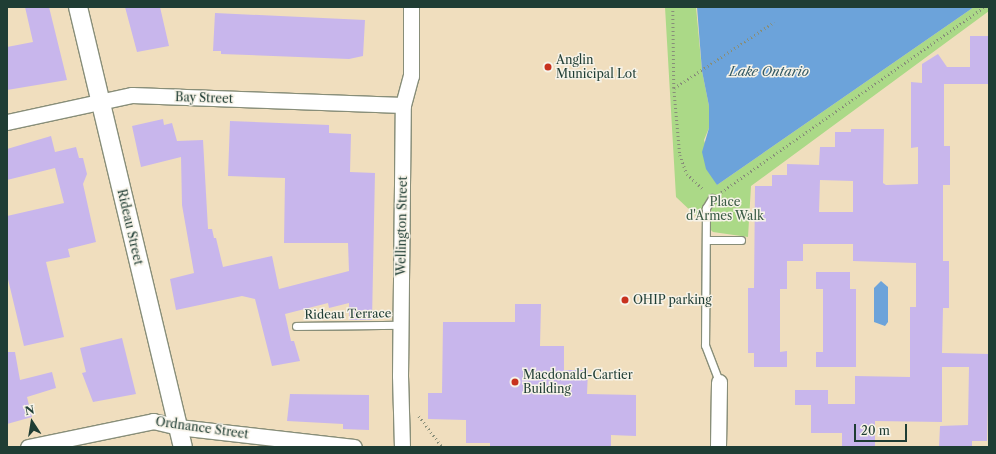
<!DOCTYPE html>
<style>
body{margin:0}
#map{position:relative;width:996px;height:454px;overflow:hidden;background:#f0debe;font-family:"Libre Caslon Text",serif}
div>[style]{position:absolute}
.green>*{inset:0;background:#abd987}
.water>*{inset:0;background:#6ca3da}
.building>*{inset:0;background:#c8b6ec}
.path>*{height:2.5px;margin-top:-1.25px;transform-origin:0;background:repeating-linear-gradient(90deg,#888e79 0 1px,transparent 0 4px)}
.roads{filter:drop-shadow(1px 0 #888e79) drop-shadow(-1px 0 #888e79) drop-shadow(0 1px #888e79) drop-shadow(0 -1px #888e79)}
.service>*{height:7px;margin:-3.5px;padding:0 3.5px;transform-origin:3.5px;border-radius:3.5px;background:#fff}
.minor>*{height:15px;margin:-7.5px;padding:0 7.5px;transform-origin:7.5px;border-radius:7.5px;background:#fff}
.tertiary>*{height:18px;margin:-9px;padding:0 9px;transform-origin:9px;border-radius:9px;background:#fff}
.dots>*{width:11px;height:11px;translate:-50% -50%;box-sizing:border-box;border:2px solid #f7f3e8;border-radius:50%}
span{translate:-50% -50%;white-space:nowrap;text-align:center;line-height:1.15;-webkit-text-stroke:3px #f7f3e8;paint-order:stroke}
.poi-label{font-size:12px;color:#1f3d34}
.left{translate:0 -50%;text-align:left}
.street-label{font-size:12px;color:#1f3d34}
.park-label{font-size:12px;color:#3b5c45}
.water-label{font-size:13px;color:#365c66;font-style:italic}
.frame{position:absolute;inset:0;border:8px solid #1f3d34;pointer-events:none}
.north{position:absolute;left:12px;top:402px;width:40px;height:40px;-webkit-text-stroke:3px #f7f3e8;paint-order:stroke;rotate:348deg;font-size:11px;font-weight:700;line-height:16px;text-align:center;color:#1f3d34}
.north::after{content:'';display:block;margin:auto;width:14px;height:18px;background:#1f3d34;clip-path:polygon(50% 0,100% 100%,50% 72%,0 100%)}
.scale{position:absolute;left:854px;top:424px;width:53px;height:18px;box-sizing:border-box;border:2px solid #1f3d34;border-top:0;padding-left:5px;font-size:12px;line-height:14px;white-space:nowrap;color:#1f3d34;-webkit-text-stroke:3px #f7f3e8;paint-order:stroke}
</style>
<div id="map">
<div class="green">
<i style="clip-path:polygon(665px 7px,696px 7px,702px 71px,709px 106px,709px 128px,704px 140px,717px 185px,974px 7px,989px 7px,989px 11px,751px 186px,748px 237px,713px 232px,676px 197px)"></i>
</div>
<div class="water">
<i style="clip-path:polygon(697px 7px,974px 7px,717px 185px,706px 169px,702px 152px,709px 128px,709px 106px,702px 71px)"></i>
<i style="clip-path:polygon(881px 281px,888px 287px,888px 322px,885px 326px,874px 322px,874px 288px)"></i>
</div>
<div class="building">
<i style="clip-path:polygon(25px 7px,49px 7px,67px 80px,7px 90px,7px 47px,33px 42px)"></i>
<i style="clip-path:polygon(125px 7px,160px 7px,169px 46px,137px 52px)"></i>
<i style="clip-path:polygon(215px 13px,365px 20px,363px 56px,349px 59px,221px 54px,221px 51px,213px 51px)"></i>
<i style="clip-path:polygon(evenodd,970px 36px,989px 36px,989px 84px,944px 84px,944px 146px,950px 146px,950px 185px,943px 185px,943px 261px,949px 261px,949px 308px,943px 308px,942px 353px,989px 354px,987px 441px,972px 441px,972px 447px,939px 447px,940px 426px,968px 425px,969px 367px,942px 367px,942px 422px,875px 421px,875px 447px,842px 447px,842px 433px,811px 433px,811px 405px,795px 405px,795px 390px,828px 390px,828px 404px,855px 404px,855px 376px,910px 377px,910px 307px,916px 307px,916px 263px,853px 261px,853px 244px,803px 244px,803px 261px,787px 261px,787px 289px,780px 289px,780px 352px,787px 351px,787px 367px,754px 367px,754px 353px,748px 353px,748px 288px,754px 288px,755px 186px,772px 186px,772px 175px,787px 175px,787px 164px,819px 165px,820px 147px,835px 147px,835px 132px,851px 132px,851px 129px,884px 129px,883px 183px,886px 185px,918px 184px,918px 147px,911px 148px,911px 82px,922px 83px,922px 64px,938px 54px,947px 67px,970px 67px,970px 36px,820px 180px,853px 181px,853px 212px,819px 212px,820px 180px)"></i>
<i style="clip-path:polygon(163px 119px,164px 125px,172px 123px,177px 141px,203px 140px,208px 229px,212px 229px,214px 238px,216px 238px,223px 267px,272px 256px,279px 289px,349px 271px,348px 243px,284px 243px,285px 178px,228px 176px,230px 121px,329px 125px,329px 133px,351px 134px,350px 172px,375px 173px,372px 320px,349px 320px,349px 303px,329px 308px,328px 303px,285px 314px,291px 341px,294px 341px,300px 361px,272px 366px,255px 299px,242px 296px,176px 310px,170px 279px,194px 273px,182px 205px,181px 157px,141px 167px,132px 126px)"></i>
<i style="clip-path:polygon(51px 136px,55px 152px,76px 147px,79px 158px,83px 158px,87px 174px,83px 184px,96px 242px,68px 249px,70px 257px,46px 262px,64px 337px,24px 346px,7px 275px,7px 216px,64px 203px,55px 168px,7px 180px,7px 149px)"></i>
<i style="clip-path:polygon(816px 272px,850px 272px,850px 289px,856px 289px,856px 367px,816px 367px,816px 352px,823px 352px,823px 289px,816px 289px)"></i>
<i style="clip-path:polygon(515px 304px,541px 304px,540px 346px,564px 346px,564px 370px,588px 370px,587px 394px,636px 395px,636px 436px,611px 435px,611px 447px,490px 447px,490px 443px,466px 443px,466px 420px,428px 419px,428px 393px,442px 393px,443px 322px,515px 322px)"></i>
<i style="clip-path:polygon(122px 338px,136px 394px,93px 402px,82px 373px,86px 372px,80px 348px)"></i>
<i style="clip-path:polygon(7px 352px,15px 352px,20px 380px,52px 372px,56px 388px,27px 397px,32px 417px,7px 424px)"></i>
<i style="clip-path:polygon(290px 394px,369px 395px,369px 430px,343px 429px,343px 424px,287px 421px)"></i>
</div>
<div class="path">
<i style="left:673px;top:7px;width:81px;rotate:89.3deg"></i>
<i style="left:674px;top:88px;width:67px;rotate:84.9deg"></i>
<i style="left:680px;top:155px;width:20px;rotate:70deg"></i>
<i style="left:687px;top:174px;width:23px;rotate:43deg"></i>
<i style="left:674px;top:88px;width:120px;rotate:-33.4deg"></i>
<i style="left:721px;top:192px;width:322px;rotate:-35.1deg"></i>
<i style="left:419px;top:416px;width:39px;rotate:53deg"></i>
</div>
<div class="roads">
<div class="service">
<i style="left:712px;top:198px;width:12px;rotate:121deg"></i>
<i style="left:706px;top:208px;width:137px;rotate:90.4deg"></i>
<i style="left:705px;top:345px;width:40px;rotate:69deg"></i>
<i style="left:707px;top:240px;width:34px"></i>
<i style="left:296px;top:326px;width:104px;rotate:-0.6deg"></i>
</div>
<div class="minor">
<i style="left:7px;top:122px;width:128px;rotate:-12.2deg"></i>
<i style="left:132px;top:95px;width:271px;rotate:2.1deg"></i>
<i style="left:28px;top:447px;width:128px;rotate:-11.7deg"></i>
<i style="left:153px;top:421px;width:26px;rotate:13deg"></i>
<i style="left:178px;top:427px;width:177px;rotate:6.5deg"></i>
<i style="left:402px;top:447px;width:71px;rotate:-91.6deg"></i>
<i style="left:400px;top:376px;width:271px;rotate:-89.4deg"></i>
<i style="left:403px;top:105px;width:30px;rotate:-75deg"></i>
<i style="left:411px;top:76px;width:69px;rotate:-90deg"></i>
<i style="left:718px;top:447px;width:65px;rotate:-89.1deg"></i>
</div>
<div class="tertiary">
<i style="left:78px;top:7px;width:452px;rotate:76.6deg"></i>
</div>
</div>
<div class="dots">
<i style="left:548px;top:67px;background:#c8321e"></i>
<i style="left:625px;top:300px;background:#c8321e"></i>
<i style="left:515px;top:382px;background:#c8321e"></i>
</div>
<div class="poi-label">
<span class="left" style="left:556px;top:67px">Anglin<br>Municipal Lot</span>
<span class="left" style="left:633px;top:300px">OHIP parking</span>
<span class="left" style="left:523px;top:382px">Macdonald-Cartier<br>Building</span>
</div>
<div class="street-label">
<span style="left:204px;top:98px;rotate:2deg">Bay Street</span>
<span style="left:402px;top:226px;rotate:-89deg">Wellington Street</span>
<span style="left:130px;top:227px;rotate:77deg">Rideau Street</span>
<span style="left:348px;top:314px;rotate:-1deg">Rideau Terrace</span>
<span style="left:202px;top:428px;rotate:8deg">Ordnance Street</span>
</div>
<div class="park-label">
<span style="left:725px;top:209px">Place<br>d'Armes Walk</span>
</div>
<div class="water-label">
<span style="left:769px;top:71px">Lake Ontario</span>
</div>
<div class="frame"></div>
<div class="north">N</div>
<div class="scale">20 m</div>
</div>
